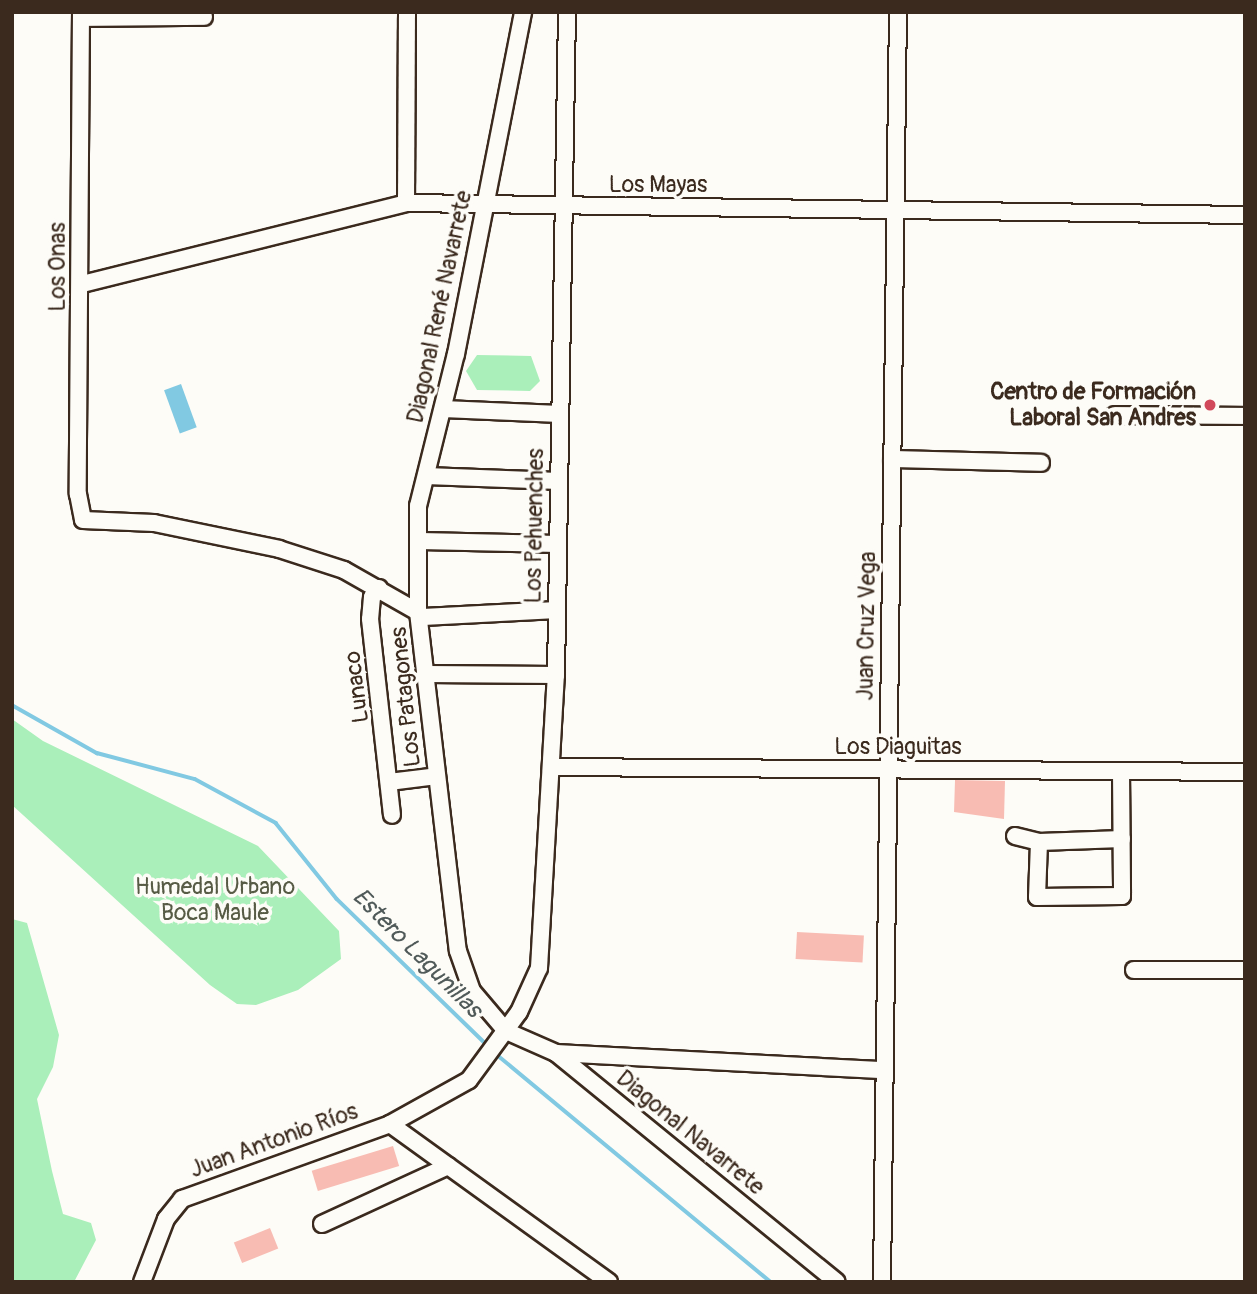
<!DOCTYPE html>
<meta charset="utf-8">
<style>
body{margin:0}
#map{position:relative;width:1257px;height:1294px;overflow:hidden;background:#fdfcf7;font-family:Pangolin,sans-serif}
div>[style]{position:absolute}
.green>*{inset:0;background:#aaefba}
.water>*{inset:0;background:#81c9e2;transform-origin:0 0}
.stream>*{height:3.5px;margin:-1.75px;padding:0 1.75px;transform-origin:1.75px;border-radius:1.75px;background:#81c9e2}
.building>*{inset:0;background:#f8bcb3;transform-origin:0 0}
.roads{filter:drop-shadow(2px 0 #3b2a1e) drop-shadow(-2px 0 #3b2a1e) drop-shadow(0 2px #3b2a1e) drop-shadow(0 -2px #3b2a1e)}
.minor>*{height:16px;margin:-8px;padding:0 8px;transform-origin:8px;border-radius:8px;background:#fdfcf7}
.dots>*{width:19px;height:19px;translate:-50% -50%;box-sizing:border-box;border:4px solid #fdfcf7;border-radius:50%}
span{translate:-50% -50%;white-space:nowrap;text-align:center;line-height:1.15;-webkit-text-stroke:7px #fdfcf7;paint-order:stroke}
.street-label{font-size:23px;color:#3b2a1e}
.poi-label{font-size:23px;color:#3b2a1e;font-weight:700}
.right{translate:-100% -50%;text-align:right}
.park-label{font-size:23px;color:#575b45}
.water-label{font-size:24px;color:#505a59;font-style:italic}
.frame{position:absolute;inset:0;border:14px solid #3b2a1e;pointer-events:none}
</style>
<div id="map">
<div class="green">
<i style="clip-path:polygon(477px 355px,531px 356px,540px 381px,530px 391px,477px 390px,466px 371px)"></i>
<i style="clip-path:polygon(12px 719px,43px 741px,258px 846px,339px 931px,341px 959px,298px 990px,256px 1005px,237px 1004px,210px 985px,12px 805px)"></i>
<i style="clip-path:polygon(12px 919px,27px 923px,59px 1035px,53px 1067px,37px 1099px,52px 1171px,63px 1214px,91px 1223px,96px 1240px,74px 1282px,12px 1282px)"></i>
</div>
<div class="water">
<i style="left:181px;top:384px;width:46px;height:18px;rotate:70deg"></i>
</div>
<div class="stream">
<i style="left:12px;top:705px;width:98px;rotate:29.5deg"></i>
<i style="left:97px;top:753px;width:101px;rotate:14.9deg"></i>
<i style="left:195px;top:779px;width:92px;rotate:28.5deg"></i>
<i style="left:276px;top:823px;width:97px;rotate:51.2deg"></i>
<i style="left:337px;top:899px;width:209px;rotate:44.2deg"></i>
<i style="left:495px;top:1053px;width:359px;rotate:39.7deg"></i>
</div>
<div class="building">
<i style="clip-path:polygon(955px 780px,1005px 781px,1004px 819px,954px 812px)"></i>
<i style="left:797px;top:932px;width:67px;height:27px;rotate:3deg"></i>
<i style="left:393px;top:1146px;width:21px;height:85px;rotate:73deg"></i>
<i style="left:270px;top:1228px;width:22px;height:39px;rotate:68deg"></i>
</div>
<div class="roads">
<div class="minor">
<i style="left:81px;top:12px;width:482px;rotate:90.4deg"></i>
<i style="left:78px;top:494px;width:26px;rotate:79deg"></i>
<i style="left:83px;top:520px;width:71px;rotate:2.4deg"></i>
<i style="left:154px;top:523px;width:128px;rotate:11.7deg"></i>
<i style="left:279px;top:549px;width:68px;rotate:17.9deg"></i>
<i style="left:344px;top:570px;width:85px;rotate:29.6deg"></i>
<i style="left:418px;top:612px;width:341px;rotate:83.3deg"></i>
<i style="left:458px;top:951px;width:42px;rotate:70.7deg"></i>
<i style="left:472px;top:991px;width:52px;rotate:49.6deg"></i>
<i style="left:506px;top:1031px;width:55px;rotate:23.7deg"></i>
<i style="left:556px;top:1053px;width:362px;rotate:39.2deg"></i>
<i style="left:81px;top:18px;width:123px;rotate:-0.5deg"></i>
<i style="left:406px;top:203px;width:191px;rotate:-89.7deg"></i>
<i style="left:82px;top:284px;width:334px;rotate:-14deg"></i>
<i style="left:406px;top:203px;width:839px;rotate:0.82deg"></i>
<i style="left:443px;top:409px;width:117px;rotate:2.4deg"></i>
<i style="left:1115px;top:415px;width:130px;rotate:0.4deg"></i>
<i style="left:892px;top:459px;width:149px;rotate:1.5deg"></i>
<i style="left:426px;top:476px;width:133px;rotate:2.2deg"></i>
<i style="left:420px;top:541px;width:138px;rotate:1.2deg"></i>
<i style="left:379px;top:588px;width:11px;rotate:128deg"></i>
<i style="left:372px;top:597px;width:22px;rotate:95deg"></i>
<i style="left:370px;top:619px;width:197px;rotate:83.6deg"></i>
<i style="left:418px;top:612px;width:106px;rotate:-90deg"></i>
<i style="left:418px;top:506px;width:157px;rotate:-76deg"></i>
<i style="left:456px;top:354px;width:349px;rotate:-78.9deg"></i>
<i style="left:423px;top:617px;width:134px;rotate:-3deg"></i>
<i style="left:427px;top:674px;width:129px;rotate:0.4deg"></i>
<i style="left:551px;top:767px;width:694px;rotate:0.41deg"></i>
<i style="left:1121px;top:772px;width:121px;rotate:89.5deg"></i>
<i style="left:1122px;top:893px;width:3px;rotate:90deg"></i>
<i style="left:1122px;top:896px;width:85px;rotate:179.3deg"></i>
<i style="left:1037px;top:897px;width:55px;rotate:-87.9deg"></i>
<i style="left:1039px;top:842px;width:83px;rotate:-2.1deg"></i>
<i style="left:389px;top:782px;width:48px;rotate:-7.1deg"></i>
<i style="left:1015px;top:836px;width:25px;rotate:14deg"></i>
<i style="left:1134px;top:970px;width:111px"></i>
<i style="left:556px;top:1053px;width:329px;rotate:3deg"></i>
<i style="left:390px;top:1124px;width:270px;rotate:35.8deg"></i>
<i style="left:322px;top:1224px;width:139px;rotate:-24.7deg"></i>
<i style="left:142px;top:1282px;width:67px;rotate:-69.1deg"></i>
<i style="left:166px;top:1219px;width:26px;rotate:-51deg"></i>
<i style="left:182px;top:1199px;width:221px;rotate:-19.8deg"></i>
<i style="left:390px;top:1124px;width:90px;rotate:-29.1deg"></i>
<i style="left:469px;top:1080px;width:84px;rotate:-53.7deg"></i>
<i style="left:519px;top:1012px;width:48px;rotate:-65.6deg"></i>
<i style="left:539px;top:968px;width:293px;rotate:-86.7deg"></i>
<i style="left:556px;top:675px;width:663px;rotate:-89.05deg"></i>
<i style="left:882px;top:1282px;width:1270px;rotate:-89.28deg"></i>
</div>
</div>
<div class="dots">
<i style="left:1210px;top:405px;background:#d1495b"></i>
</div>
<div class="street-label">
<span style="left:658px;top:185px">Los Mayas</span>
<span style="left:58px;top:267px;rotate:-90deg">Los Onas</span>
<span style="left:440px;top:307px;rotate:-78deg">Diagonal René Navarrete</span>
<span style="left:535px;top:526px;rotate:-89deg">Los Pehuenches</span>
<span style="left:867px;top:626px;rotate:-89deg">Juan Cruz Vega</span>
<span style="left:357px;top:687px;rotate:-97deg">Lunaco</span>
<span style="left:406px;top:697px;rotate:-96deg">Los Patagones</span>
<span style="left:898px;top:747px">Los Diaguitas</span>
<span style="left:690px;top:1133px;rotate:39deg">Diagonal Navarrete</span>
<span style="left:274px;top:1141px;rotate:-20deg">Juan Antonio Ríos</span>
</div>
<div class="poi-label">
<span class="right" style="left:1196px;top:405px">Centro de Formación<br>Laboral San Andres</span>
</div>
<div class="park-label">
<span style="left:215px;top:900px">Humedal Urbano<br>Boca Maule</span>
</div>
<div class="water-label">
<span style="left:417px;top:953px;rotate:45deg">Estero Lagunillas</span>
</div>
<div class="frame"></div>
</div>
